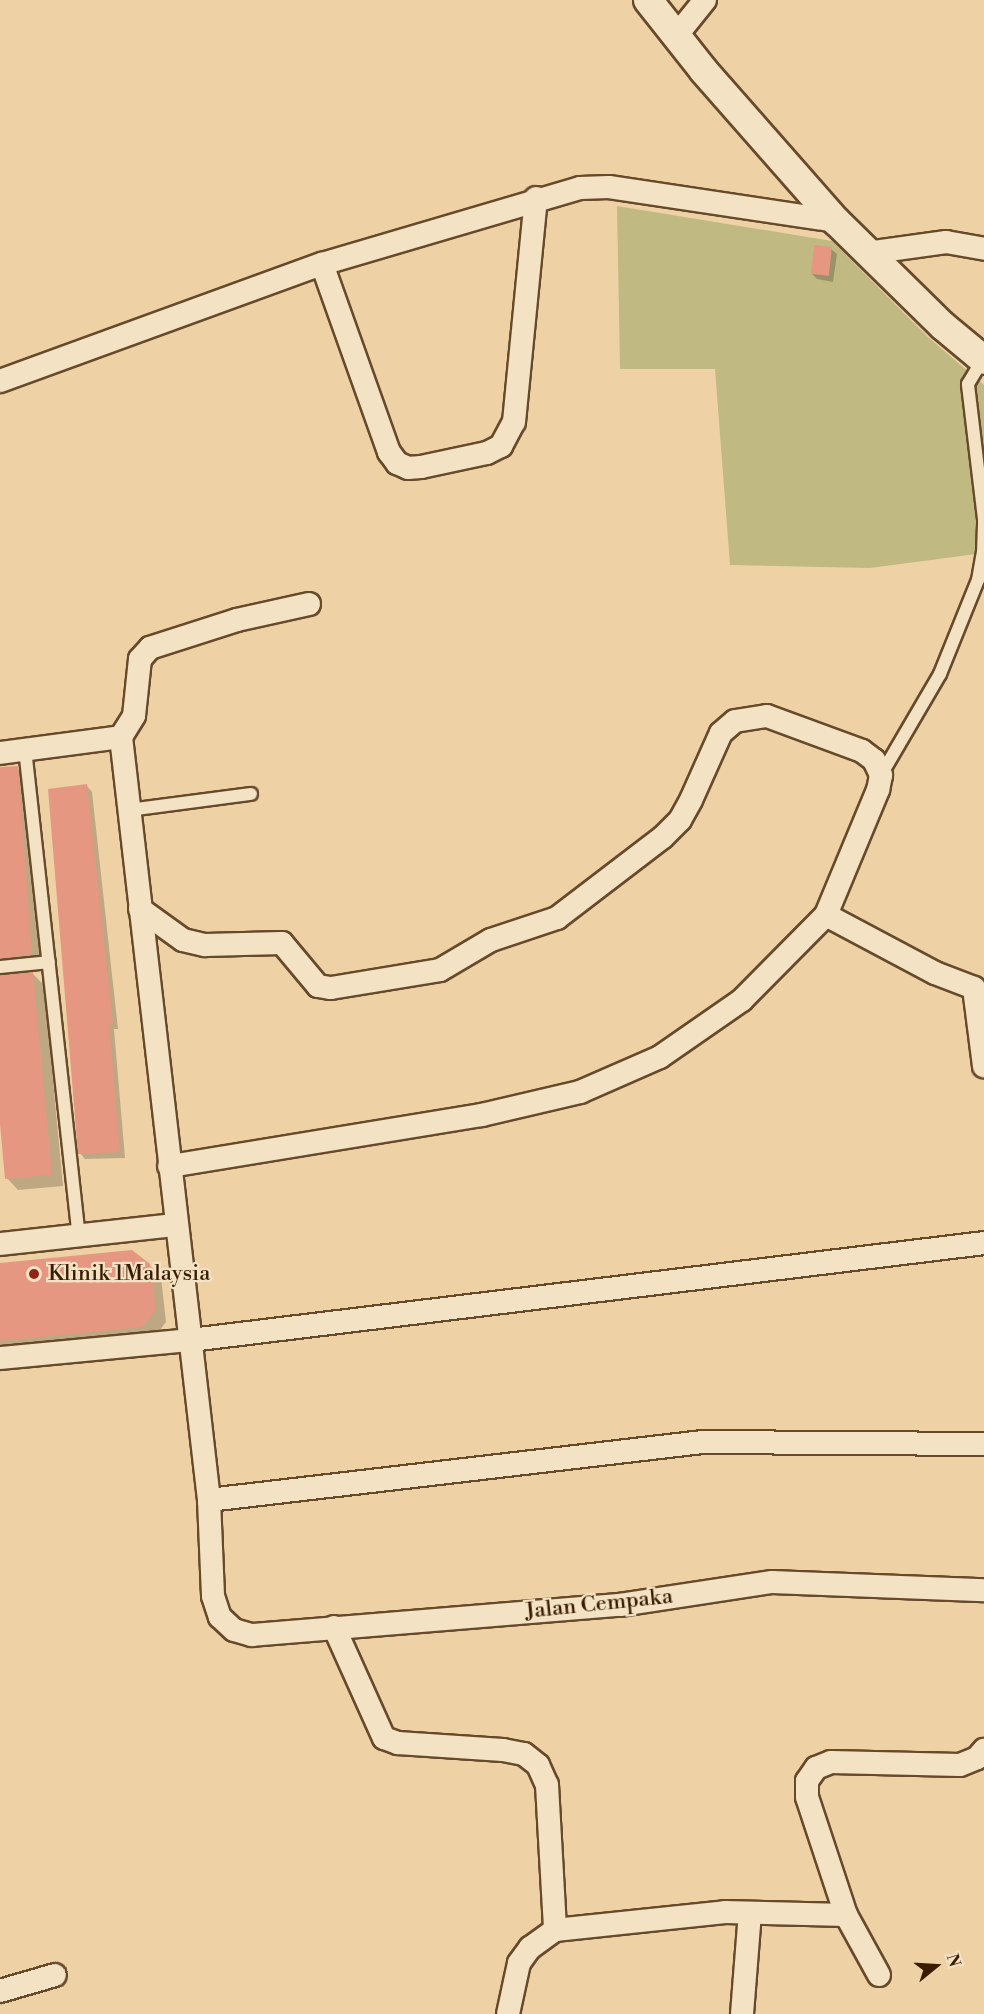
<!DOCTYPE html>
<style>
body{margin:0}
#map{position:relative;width:984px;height:2014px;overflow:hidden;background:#eed2a6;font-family:"Libre Bodoni",serif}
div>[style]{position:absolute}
.green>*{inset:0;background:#c0ba82}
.shadow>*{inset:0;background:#0003}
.building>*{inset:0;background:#e59781;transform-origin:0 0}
.roads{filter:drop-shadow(2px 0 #664a2a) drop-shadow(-2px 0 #664a2a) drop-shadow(0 2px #664a2a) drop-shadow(0 -2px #664a2a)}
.service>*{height:12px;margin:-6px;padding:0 6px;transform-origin:6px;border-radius:6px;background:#f4e2c5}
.minor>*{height:22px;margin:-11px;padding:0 11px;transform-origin:11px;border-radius:11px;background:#f4e2c5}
.tertiary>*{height:28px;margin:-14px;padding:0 14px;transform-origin:14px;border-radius:14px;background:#f4e2c5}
.dots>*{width:16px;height:16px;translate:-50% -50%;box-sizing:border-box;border:3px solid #f4e2c5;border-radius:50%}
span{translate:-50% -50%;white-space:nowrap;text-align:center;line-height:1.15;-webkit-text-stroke:4.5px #f4e2c5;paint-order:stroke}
.poi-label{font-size:22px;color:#391c01}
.left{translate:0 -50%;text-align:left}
.street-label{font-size:22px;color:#391c01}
.north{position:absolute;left:906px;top:1936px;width:60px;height:60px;-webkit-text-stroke:4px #f4e2c5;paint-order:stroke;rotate:72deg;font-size:16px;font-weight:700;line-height:24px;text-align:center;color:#391c01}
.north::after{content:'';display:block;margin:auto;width:21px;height:27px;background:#391c01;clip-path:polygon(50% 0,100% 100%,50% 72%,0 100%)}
</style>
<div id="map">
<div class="green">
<i style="clip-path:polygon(617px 206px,832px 241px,928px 337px,984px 385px,984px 553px,870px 568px,730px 565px,715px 369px,620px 369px)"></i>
</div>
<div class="shadow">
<i style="clip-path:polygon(831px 249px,837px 254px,833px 282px,817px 279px,812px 274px)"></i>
<i style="clip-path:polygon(17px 768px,29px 779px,43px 965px,10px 970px,5px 976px,32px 973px,44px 985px,63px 1186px,18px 1190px,7px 1178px,0 1100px,0 769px)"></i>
<i style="clip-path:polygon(87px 786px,92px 792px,118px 1029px,114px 1029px,125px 1158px,85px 1159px,80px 1153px)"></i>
<i style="clip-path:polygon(0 1264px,149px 1265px,161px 1277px,166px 1322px,154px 1338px,0 1353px)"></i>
</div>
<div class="building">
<i style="left:814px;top:245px;width:18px;height:29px;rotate:6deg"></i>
<i style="clip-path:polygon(18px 766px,32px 954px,0 959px,0 767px)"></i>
<i style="clip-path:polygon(87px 784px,113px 1024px,109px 1024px,120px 1152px,78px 1154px,48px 789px)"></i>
<i style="clip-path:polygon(33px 972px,52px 1175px,5px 1179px,0 1124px,0 975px)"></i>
<i style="clip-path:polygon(132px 1250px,150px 1264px,156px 1310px,142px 1327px,0 1341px,0 1263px)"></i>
</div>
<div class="roads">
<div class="service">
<i style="left:25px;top:749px;width:489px;rotate:83.7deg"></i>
<i style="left:881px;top:775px;width:117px;rotate:-59.7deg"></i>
<i style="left:940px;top:674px;width:101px;rotate:-68deg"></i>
<i style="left:978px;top:580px;width:27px;rotate:-80deg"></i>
<i style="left:983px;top:553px;width:34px;rotate:-88deg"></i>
<i style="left:984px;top:519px;width:136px;rotate:-96.8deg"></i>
<i style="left:968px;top:384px;width:29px;rotate:-59deg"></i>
<i style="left:129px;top:810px;width:123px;rotate:-7.5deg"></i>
<i style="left:0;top:967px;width:49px;rotate:-5.8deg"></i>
</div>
<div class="minor">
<i style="left:676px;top:36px;width:46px;rotate:-51.1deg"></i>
<i style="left:867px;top:253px;width:80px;rotate:-7.9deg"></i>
<i style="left:946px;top:242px;width:39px;rotate:10deg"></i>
<i style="left:322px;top:264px;width:200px;rotate:70.4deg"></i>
<i style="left:389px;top:452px;width:14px;rotate:54deg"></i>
<i style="left:397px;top:463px;width:12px;rotate:24deg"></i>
<i style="left:408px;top:468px;width:13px;rotate:-4deg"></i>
<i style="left:421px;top:467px;width:67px;rotate:-12deg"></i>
<i style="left:487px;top:453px;width:16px;rotate:-27deg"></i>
<i style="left:501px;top:446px;width:27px;rotate:-62deg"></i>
<i style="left:514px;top:422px;width:225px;rotate:-84.4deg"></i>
<i style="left:0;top:381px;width:343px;rotate:-20deg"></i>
<i style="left:322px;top:264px;width:269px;rotate:-16.4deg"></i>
<i style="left:580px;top:188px;width:29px;rotate:-2deg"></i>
<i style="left:609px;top:187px;width:230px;rotate:8.5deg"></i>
<i style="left:309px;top:604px;width:74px;rotate:167.5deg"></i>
<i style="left:237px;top:620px;width:91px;rotate:162.2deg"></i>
<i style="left:150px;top:648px;width:15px;rotate:132deg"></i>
<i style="left:140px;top:659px;width:57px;rotate:96deg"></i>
<i style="left:134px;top:716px;width:25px;rotate:122deg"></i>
<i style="left:121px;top:737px;width:768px;rotate:83.42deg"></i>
<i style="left:209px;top:1500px;width:96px;rotate:87.6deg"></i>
<i style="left:213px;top:1596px;width:22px;rotate:72deg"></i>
<i style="left:220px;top:1617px;width:19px;rotate:43deg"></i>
<i style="left:234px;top:1630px;width:19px;rotate:16deg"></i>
<i style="left:252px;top:1635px;width:369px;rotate:-4.7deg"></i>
<i style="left:620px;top:1605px;width:154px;rotate:-8.6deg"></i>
<i style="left:772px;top:1582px;width:212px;rotate:2.2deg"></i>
<i style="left:0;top:753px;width:122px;rotate:-7.5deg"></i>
<i style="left:140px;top:909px;width:53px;rotate:35.8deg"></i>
<i style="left:183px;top:940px;width:23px;rotate:13deg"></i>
<i style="left:205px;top:945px;width:77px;rotate:-1.5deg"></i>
<i style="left:282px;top:943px;width:56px;rotate:50.1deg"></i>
<i style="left:318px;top:986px;width:13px;rotate:9deg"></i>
<i style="left:331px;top:988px;width:110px;rotate:-9.4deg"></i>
<i style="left:440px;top:970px;width:59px;rotate:-30.5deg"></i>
<i style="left:491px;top:940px;width:70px;rotate:-18.4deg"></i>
<i style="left:557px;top:918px;width:133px;rotate:-37.4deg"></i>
<i style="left:663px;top:837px;width:24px;rotate:-45deg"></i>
<i style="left:680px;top:820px;width:23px;rotate:-61deg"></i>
<i style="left:691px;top:800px;width:73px;rotate:-65.9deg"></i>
<i style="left:721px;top:733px;width:18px;rotate:-41deg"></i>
<i style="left:735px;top:721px;width:32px;rotate:-9deg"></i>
<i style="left:767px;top:716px;width:101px;rotate:20.2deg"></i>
<i style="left:862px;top:751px;width:15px;rotate:37deg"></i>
<i style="left:874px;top:760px;width:17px;rotate:65deg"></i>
<i style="left:881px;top:775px;width:15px;rotate:101deg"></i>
<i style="left:878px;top:790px;width:135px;rotate:112.6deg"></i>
<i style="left:826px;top:915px;width:120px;rotate:134.7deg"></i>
<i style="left:742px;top:1000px;width:100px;rotate:145.2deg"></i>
<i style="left:660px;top:1057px;width:87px;rotate:156.4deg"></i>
<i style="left:580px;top:1092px;width:101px;rotate:166.8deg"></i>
<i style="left:482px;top:1115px;width:317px;rotate:170.7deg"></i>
<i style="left:826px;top:915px;width:123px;rotate:28deg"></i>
<i style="left:935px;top:973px;width:42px;rotate:21deg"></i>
<i style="left:974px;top:988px;width:79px;rotate:82.7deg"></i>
<i style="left:0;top:1244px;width:176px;rotate:-6.2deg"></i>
<i style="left:0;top:1358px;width:192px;rotate:-5.4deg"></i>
<i style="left:191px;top:1340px;width:799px;rotate:-6.97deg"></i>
<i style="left:209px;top:1500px;width:496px;rotate:-6.7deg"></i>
<i style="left:702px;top:1442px;width:282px;rotate:0.4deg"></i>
<i style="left:334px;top:1627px;width:122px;rotate:65.8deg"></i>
<i style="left:384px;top:1738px;width:15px;rotate:20deg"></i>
<i style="left:398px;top:1743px;width:105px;rotate:3.8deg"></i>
<i style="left:503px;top:1750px;width:21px;rotate:11deg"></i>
<i style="left:524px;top:1754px;width:18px;rotate:38deg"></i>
<i style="left:538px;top:1765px;width:22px;rotate:66deg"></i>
<i style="left:547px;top:1785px;width:145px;rotate:86.8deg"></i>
<i style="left:879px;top:1975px;width:68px;rotate:-118.8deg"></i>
<i style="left:846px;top:1915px;width:124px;rotate:-108.3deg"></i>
<i style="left:807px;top:1797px;width:16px;rotate:-90deg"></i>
<i style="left:807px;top:1781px;width:16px;rotate:-55deg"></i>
<i style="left:816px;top:1768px;width:16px;rotate:-22deg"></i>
<i style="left:831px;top:1762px;width:129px;rotate:1.3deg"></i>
<i style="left:960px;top:1765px;width:18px;rotate:-22deg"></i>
<i style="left:977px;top:1758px;width:11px;rotate:-49deg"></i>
<i style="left:0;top:1991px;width:57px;rotate:-16.2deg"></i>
<i style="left:508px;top:2014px;width:52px;rotate:-77.8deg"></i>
<i style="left:519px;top:1963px;width:19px;rotate:-54deg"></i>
<i style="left:530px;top:1948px;width:31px;rotate:-36deg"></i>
<i style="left:555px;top:1930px;width:171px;rotate:-6deg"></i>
<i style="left:725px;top:1912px;width:121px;rotate:1.4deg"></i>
<i style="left:742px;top:2014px;width:101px;rotate:-85.5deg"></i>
</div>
<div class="tertiary">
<i style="left:648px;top:0;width:90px;rotate:51.7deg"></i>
<i style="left:704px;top:71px;width:200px;rotate:48.7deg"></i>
<i style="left:836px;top:221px;width:150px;rotate:44.5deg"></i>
<i style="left:943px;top:326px;width:53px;rotate:39.7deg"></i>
</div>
</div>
<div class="dots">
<i style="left:34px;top:1274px;background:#8f2418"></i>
</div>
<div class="poi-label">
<span class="left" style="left:48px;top:1274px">Klinik 1Malaysia</span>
</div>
<div class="street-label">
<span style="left:599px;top:1604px;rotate:-6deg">Jalan Cempaka</span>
</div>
<div class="north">N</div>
</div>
